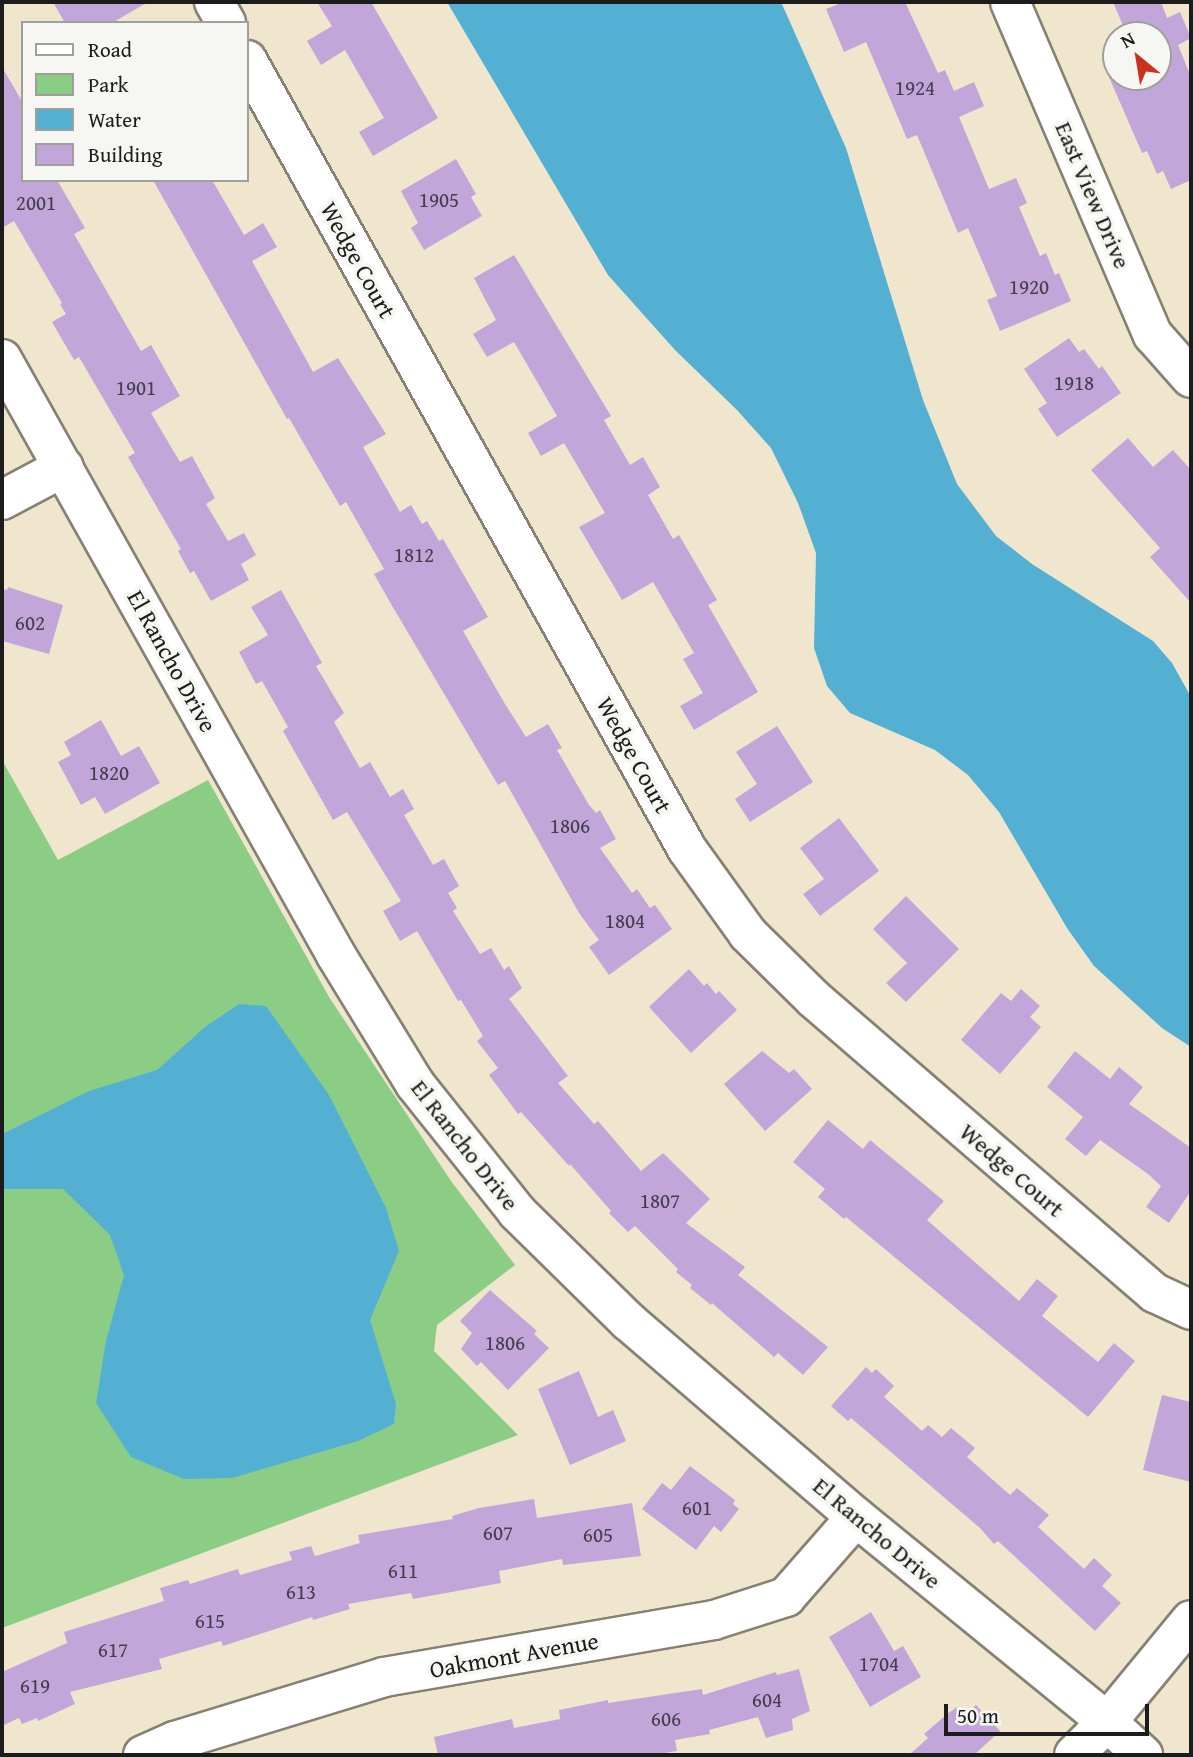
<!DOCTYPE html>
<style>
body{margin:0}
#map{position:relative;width:1193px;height:1757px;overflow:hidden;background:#efe6cd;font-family:"Gentium Book Plus",serif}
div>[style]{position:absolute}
.green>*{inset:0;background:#8ccd85}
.water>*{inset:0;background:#54b0d2}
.building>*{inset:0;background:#c2a6da}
.roads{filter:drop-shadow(2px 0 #868174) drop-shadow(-2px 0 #868174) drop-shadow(0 2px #868174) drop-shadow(0 -2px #868174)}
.minor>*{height:38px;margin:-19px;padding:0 19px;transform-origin:19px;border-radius:19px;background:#fff}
span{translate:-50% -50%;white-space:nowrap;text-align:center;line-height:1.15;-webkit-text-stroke:7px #f6f6f2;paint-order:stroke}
.number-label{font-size:21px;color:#463e4c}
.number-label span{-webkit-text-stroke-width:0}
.street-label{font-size:24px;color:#1c1c1c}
.frame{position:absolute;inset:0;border:4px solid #1c1c1c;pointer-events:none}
.legend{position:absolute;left:21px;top:21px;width:228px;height:161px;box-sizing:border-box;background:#f6f6f2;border:2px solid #9f9f9c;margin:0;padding:9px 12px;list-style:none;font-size:21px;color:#1c1c1c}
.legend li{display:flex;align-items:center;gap:14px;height:35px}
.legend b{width:35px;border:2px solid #9f9f9c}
.north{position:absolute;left:1102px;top:21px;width:70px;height:70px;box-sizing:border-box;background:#f6f6f2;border:2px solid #9f9f9c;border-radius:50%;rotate:330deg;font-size:19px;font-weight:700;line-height:28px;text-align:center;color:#1c1c1c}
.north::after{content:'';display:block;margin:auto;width:24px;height:32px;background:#c8321e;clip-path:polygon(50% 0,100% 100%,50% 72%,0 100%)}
.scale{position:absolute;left:944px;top:1704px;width:205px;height:32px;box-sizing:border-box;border:4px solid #1c1c1c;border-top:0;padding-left:9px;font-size:21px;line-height:24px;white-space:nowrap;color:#1c1c1c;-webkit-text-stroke:5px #f6f6f2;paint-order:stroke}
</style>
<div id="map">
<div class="green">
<i style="clip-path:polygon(2px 760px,58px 860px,208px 780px,329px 997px,451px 1181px,515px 1265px,437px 1325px,434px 1351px,518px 1435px,2px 1628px)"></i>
</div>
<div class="water">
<i style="clip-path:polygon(447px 2px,781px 2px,846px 148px,923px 400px,957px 484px,996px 536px,1032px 564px,1153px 641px,1172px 663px,1191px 697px,1191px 1047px,1162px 1028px,1094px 966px,1067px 928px,999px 812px,968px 775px,935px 750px,850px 713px,827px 686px,814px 648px,816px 553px,798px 503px,771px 448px,737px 410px,675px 350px,608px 275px)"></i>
<i style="clip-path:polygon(239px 1004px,266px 1006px,329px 1095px,386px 1208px,399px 1251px,370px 1320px,396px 1404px,394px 1424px,358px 1441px,232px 1478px,184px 1479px,131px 1457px,96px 1403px,106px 1341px,124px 1275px,110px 1235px,63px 1189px,2px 1189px,2px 1134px,89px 1091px,157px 1070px,205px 1027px)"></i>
</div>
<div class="building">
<i style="clip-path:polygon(53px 2px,148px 2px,112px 23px,65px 23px)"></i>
<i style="clip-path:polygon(317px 2px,371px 2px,438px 118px,373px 156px,359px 132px,384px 118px,345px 50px,321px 65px,307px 41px,332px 26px)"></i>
<i style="clip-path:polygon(844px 2px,905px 2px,938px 73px,945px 70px,954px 91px,974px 82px,984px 106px,959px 117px,989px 189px,1016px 178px,1027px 203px,1019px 207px,1040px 256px,1046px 253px,1055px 275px,1059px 273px,1071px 301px,1000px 331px,987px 300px,997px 296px,968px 228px,958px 233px,917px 135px,907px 139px,866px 42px,844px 52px,826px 9px)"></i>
<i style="clip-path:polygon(1113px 2px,1161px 2px,1167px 18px,1180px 12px,1191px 38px,1178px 45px,1191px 77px,1191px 180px,1171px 189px,1163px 171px,1157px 174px,1147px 151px,1142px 153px,1109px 77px,1158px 77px,1158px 35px,1127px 35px)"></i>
<i style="clip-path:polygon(2px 67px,23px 103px,23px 180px,57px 180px,85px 228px,74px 234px,141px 351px,151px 345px,180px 396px,151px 413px,180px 462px,192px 456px,215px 498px,206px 504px,228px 541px,244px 533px,256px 555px,241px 564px,249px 580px,211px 601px,194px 571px,190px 573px,178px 551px,181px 549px,128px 457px,135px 453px,79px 357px,74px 360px,52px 322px,66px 314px,60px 304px,62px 303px,14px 221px,2px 228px)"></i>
<i style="clip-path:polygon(456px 159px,476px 194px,471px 197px,482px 216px,424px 250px,411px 228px,418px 223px,401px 191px)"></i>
<i style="clip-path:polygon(153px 180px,212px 180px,244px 235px,263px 223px,277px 247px,252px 261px,313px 372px,338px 358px,386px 434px,363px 447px,400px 512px,411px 505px,422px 524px,427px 521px,439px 541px,443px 539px,488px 617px,463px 631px,505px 704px,526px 737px,548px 724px,562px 748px,557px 750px,589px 805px,596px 813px,600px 810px,616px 839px,600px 848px,632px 893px,637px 889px,650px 908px,655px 905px,672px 929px,609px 975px,589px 947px,599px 940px,579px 913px,505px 781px,498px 785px,391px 604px,374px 574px,384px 569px,346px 502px,340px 506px,289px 418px,287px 419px)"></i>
<i style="clip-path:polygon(514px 255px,611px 416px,604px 420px,630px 465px,643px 457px,660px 487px,648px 495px,673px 539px,679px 535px,717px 600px,708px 605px,758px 692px,694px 730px,680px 706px,703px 693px,683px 659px,694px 653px,653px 582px,622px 600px,579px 527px,605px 513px,564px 443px,541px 456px,528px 433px,557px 416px,514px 342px,487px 357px,473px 334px,496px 320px,474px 278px)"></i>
<i style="clip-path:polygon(1069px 338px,1079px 352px,1084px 349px,1099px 369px,1102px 366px,1121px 393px,1057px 437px,1038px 409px,1047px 403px,1024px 369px)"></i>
<i style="clip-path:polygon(1128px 438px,1153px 467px,1173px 450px,1191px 470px,1191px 603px,1150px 557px,1160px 548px,1091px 470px)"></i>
<i style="clip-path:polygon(8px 587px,63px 605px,49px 654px,2px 641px,2px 589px,7px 590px)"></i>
<i style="clip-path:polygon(281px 590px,322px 663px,316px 666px,344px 713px,334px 722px,360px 768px,370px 762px,390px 797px,403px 789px,414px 809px,404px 815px,433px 865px,444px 859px,459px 886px,448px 893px,457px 908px,453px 911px,480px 954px,491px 948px,504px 970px,509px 966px,522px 988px,509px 999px,568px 1076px,558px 1083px,594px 1124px,598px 1121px,641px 1171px,663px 1153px,710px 1199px,686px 1223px,745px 1267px,738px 1275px,828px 1347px,803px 1375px,778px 1353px,774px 1357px,712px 1303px,711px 1305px,690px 1288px,692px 1285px,676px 1272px,678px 1269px,635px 1226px,628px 1232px,609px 1213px,611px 1211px,570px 1164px,569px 1166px,521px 1112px,518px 1114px,489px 1075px,498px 1068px,477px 1041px,483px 1036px,461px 1000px,458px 1001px,417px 931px,400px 941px,383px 911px,401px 901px,347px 812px,333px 820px,283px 731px,288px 727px,262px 681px,256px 684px,239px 652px,268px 635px,251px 607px)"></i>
<i style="clip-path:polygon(101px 720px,121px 756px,139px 746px,160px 783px,105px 814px,95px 797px,81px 805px,58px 762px,71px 755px,64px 742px)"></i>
<i style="clip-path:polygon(777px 726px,813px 782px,750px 822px,735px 799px,757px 784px,736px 752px)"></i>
<i style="clip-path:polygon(839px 818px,879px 871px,820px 916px,803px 894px,824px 879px,800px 848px)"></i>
<i style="clip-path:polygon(906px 896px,959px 949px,906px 1002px,886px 983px,907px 963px,873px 929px)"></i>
<i style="clip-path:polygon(689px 969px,704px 986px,707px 983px,716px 994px,719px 991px,737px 1010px,691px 1053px,649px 1007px)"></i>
<i style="clip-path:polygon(1021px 989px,1040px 1006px,1030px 1017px,1041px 1027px,1000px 1074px,961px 1040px,1001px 993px,1011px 1001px)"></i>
<i style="clip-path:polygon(762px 1051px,789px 1073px,794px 1069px,812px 1089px,765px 1131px,724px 1084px)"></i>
<i style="clip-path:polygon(1075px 1051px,1110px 1079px,1119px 1067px,1143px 1087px,1129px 1104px,1191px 1148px,1191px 1191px,1169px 1223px,1146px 1207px,1161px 1186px,1148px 1174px,1100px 1140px,1086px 1156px,1065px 1139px,1083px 1117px,1047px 1087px)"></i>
<i style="clip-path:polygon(828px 1120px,863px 1149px,870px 1140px,944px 1201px,927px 1220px,1019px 1301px,1037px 1279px,1058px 1296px,1042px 1316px,1098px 1362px,1114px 1343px,1135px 1361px,1088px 1417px,846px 1217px,844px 1219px,818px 1197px,825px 1189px,793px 1162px)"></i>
<i style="clip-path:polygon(490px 1290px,537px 1331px,534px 1334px,549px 1348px,508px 1390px,481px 1362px,477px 1366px,461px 1349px,472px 1333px,460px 1321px)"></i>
<i style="clip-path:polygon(866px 1367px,872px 1373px,876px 1369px,894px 1386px,884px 1397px,922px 1431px,928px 1425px,942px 1437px,951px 1428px,975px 1448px,967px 1457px,1010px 1495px,1017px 1488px,1049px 1515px,1038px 1527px,1084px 1569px,1094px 1558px,1112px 1575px,1102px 1586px,1121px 1603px,1095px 1631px,998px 1541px,994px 1544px,980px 1528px,851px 1418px,848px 1421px,831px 1406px)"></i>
<i style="clip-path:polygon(579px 1371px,598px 1417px,613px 1410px,626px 1441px,570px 1465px,538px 1389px)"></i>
<i style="clip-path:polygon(1162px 1395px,1191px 1402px,1191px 1482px,1143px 1470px)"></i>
<i style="clip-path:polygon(690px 1466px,735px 1500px,733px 1504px,739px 1509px,721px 1532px,714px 1526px,696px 1550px,642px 1509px,662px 1483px,671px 1490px)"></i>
<i style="clip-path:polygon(534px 1499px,537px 1518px,632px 1503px,641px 1556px,563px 1565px,562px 1559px,499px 1571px,501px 1583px,413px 1599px,411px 1593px,348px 1604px,350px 1609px,313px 1620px,312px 1617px,223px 1646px,221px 1641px,159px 1659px,162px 1669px,70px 1692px,75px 1704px,38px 1721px,37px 1718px,22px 1724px,19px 1718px,2px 1726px,2px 1672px,67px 1643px,64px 1632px,164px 1601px,160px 1588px,188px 1580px,190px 1584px,238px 1569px,240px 1575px,292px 1560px,289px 1552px,311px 1546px,315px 1556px,360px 1543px,358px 1535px,453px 1519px,452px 1516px,479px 1508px)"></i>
<i style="clip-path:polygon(871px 1612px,894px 1651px,903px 1646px,921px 1677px,870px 1707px,829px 1637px)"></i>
<i style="clip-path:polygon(799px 1669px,810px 1711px,792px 1719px,793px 1730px,766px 1738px,758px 1717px,709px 1730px,710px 1734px,675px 1740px,677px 1751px,652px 1755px,438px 1755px,434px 1737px,512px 1719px,514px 1728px,560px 1719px,559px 1710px,608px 1700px,608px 1703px,702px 1689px,703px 1695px,776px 1672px,777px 1675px)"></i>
<i style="clip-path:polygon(976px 1705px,1000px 1731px,974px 1755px,909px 1755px,928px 1738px,924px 1734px,947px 1714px,957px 1707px,965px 1715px)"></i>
</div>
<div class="roads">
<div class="minor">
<i style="left:214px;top:2px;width:24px;rotate:60deg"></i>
<i style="left:1010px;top:2px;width:362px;rotate:66.8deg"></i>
<i style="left:1153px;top:335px;width:57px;rotate:48.5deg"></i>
<i style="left:247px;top:60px;width:903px;rotate:60.85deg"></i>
<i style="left:687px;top:849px;width:105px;rotate:54.3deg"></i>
<i style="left:748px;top:934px;width:93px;rotate:44.6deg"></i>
<i style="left:814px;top:999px;width:450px;rotate:40.8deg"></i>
<i style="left:1155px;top:1293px;width:40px;rotate:25deg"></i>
<i style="left:2px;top:359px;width:683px;rotate:60.73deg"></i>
<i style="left:336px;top:955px;width:151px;rotate:58.5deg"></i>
<i style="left:415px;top:1084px;width:164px;rotate:51.4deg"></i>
<i style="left:517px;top:1212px;width:156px;rotate:44.5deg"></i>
<i style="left:628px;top:1321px;width:301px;rotate:40.7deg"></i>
<i style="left:856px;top:1517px;width:324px;rotate:39.2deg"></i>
<i style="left:1107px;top:1722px;width:49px;rotate:42.5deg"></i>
<i style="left:2px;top:500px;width:70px;rotate:-28deg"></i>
<i style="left:143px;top:1755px;width:35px;rotate:-24deg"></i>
<i style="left:175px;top:1741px;width:219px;rotate:-17deg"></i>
<i style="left:384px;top:1677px;width:335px;rotate:-9.8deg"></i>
<i style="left:714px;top:1620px;width:76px;rotate:-17.7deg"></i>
<i style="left:786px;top:1597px;width:106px;rotate:-48.8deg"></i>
<i style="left:1074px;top:1755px;width:47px;rotate:-45deg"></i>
<i style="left:1107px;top:1722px;width:132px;rotate:-50.5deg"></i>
</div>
</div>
<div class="number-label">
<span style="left:915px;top:88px">1924</span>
<span style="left:439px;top:200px">1905</span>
<span style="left:36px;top:203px">2001</span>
<span style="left:1029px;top:287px">1920</span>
<span style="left:1074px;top:383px">1918</span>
<span style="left:136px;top:388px">1901</span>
<span style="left:414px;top:555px">1812</span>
<span style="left:30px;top:623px">602</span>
<span style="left:109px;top:773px">1820</span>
<span style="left:570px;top:826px">1806</span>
<span style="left:625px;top:921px">1804</span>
<span style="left:660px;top:1201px">1807</span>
<span style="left:505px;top:1343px">1806</span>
<span style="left:697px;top:1508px">601</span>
<span style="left:498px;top:1533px">607</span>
<span style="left:598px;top:1535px">605</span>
<span style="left:403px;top:1571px">611</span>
<span style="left:301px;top:1592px">613</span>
<span style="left:210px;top:1621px">615</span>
<span style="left:113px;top:1650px">617</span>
<span style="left:879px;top:1664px">1704</span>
<span style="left:35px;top:1686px">619</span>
<span style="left:767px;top:1700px">604</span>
<span style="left:666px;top:1719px">606</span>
</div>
<div class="street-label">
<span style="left:1093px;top:195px;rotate:67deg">East View Drive</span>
<span style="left:358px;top:260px;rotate:61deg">Wedge Court</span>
<span style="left:172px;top:661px;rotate:61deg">El Rancho Drive</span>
<span style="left:634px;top:755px;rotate:61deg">Wedge Court</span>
<span style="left:465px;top:1145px;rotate:52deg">El Rancho Drive</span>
<span style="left:1012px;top:1170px;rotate:41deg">Wedge Court</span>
<span style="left:877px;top:1533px;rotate:40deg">El Rancho Drive</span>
<span style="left:514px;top:1655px;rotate:-10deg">Oakmont Avenue</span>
</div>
<div class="frame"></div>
<ul class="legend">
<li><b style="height:9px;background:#fff"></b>Road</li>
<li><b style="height:19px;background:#8ccd85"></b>Park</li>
<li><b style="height:19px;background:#54b0d2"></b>Water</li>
<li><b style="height:19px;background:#c2a6da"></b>Building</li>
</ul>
<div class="north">N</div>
<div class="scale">50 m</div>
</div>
